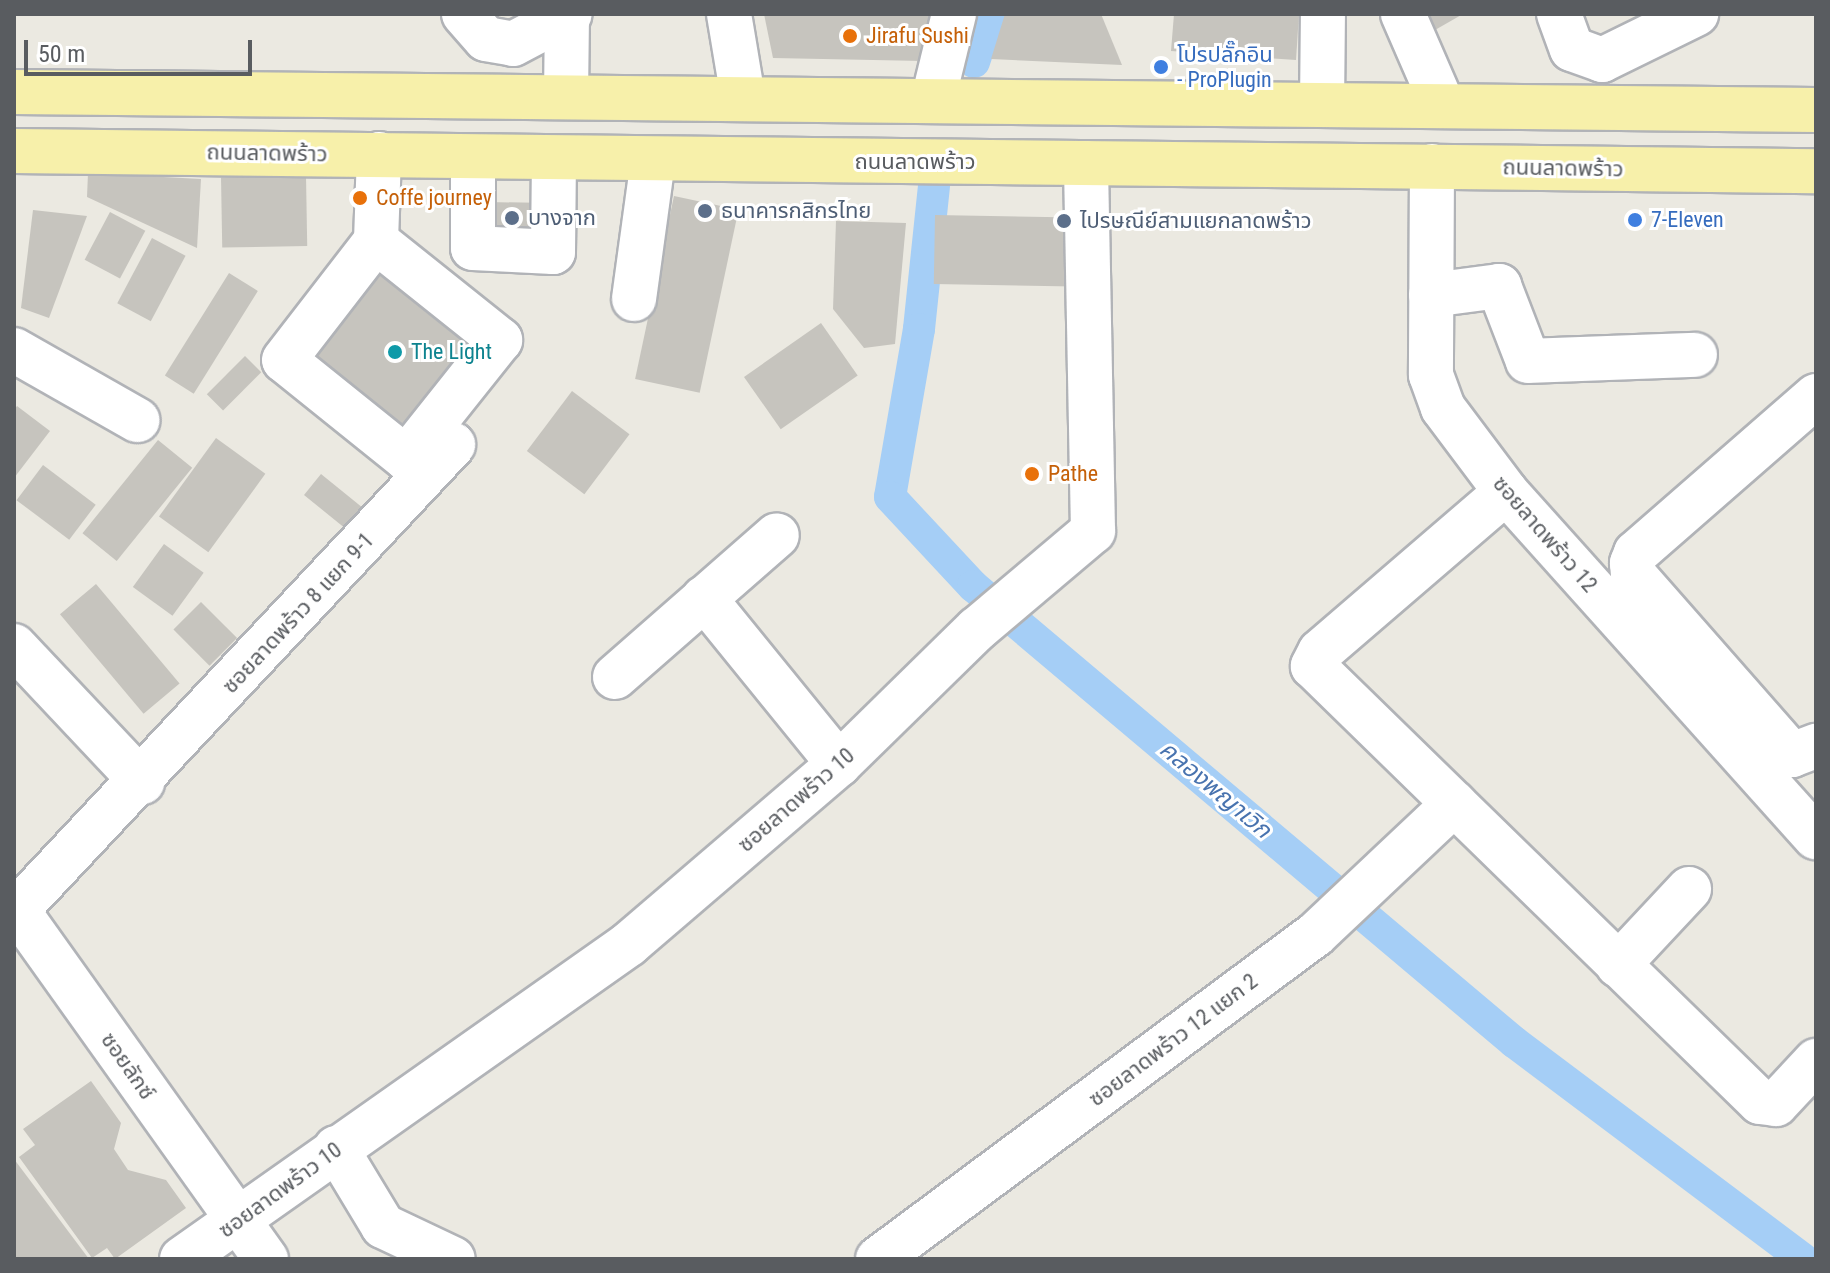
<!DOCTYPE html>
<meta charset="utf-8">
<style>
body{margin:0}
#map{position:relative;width:1830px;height:1273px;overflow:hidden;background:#ebe9e1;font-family:"Roboto Condensed","Noto Sans Thai",sans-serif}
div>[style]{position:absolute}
.canal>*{height:32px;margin:-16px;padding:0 16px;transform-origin:16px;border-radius:16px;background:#a5cef6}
.building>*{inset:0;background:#c6c4be;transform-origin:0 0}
.roads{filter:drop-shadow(2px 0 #b1b3b7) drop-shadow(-2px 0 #b1b3b7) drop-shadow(0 2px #b1b3b7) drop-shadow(0 -2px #b1b3b7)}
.minor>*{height:44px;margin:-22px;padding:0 22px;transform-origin:22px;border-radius:22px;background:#fff}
.major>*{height:44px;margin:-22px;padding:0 22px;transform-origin:22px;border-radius:22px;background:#f7f0aa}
.dots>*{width:22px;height:22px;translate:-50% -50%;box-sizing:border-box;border:4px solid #fff;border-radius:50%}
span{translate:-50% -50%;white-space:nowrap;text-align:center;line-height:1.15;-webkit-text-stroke:6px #fff;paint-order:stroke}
.food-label{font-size:22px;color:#c56008}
.left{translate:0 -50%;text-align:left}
.shop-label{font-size:22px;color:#366cbe}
.street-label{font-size:22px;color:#595c60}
.service-label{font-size:22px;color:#4e5e75}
.culture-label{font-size:22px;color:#0d838f}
.water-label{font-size:24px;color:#4873af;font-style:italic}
.frame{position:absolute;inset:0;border:16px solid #595c60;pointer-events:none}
.scale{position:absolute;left:24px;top:40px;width:228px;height:36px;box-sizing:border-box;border:4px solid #595c60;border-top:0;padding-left:10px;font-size:24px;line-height:28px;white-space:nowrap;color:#595c60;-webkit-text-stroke:6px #fff;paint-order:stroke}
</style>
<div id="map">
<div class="canal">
<i style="left:974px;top:62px;width:51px;rotate:-71.6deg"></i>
<i style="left:934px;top:186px;width:144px;rotate:96deg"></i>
<i style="left:919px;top:329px;width:170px;rotate:99.8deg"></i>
<i style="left:890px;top:497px;width:122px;rotate:47deg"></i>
<i style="left:973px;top:586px;width:708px;rotate:40.13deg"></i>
<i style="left:1514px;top:1042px;width:361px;rotate:36.9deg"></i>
</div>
<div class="building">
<i style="clip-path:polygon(764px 14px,938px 14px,923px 61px,773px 58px)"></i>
<i style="clip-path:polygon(1005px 14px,1101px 14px,1122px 65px,991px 59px)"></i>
<i style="clip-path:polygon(1174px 14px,1299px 14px,1296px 60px,1171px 51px)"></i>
<i style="clip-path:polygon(1425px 14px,1463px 14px,1435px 30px)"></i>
<i style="clip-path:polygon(88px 173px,201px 179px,197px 248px,87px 197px)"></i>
<i style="left:306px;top:176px;width:70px;height:85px;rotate:89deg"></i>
<i style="left:674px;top:196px;width:66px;height:187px;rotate:12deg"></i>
<i style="left:488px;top:202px;width:48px;height:30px;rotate:1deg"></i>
<i style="clip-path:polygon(33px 210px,87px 216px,49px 318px,21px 308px)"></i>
<i style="left:110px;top:212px;width:40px;height:54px;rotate:28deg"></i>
<i style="left:935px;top:215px;width:140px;height:69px;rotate:1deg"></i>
<i style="clip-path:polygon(836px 221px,906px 223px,895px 344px,864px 348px,833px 309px)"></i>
<i style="left:152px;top:238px;width:38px;height:74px;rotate:28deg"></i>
<i style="left:379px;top:254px;width:137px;height:135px;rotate:38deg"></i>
<i style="left:229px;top:273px;width:34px;height:121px;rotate:32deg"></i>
<i style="left:821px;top:323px;width:64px;height:94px;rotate:55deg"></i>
<i style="left:245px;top:356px;width:23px;height:54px;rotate:45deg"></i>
<i style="left:572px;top:391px;width:72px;height:75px;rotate:37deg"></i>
<i style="clip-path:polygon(17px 406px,50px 431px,14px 478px,14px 410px)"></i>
<i style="left:216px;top:438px;width:61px;height:97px;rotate:36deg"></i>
<i style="left:158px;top:440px;width:44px;height:120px;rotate:39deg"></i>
<i style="left:43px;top:465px;width:66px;height:44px;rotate:37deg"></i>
<i style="left:321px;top:474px;width:54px;height:27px;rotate:39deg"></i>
<i style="left:164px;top:544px;width:49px;height:53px;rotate:36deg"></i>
<i style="left:96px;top:584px;width:130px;height:47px;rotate:50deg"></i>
<i style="left:201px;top:602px;width:51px;height:39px;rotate:45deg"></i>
<i style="clip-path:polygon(91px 1081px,121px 1123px,114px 1149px,128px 1170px,166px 1180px,186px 1208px,115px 1259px,107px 1248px,92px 1258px,19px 1157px,35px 1145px,23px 1129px)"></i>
<i style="clip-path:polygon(14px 1159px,89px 1259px,14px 1259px)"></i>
</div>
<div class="roads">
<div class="minor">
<i style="left:464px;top:14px;width:33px;rotate:49deg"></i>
<i style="left:486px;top:39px;width:27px;rotate:10deg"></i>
<i style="left:513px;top:44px;width:64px;rotate:-27.8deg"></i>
<i style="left:729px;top:14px;width:85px;rotate:80.5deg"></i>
<i style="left:1403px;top:14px;width:100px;rotate:66.5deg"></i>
<i style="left:1559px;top:14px;width:37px;rotate:70deg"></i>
<i style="left:1572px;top:49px;width:32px;rotate:20deg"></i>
<i style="left:1602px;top:60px;width:105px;rotate:-26.1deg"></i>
<i style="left:566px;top:97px;width:80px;rotate:-89.3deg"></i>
<i style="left:933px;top:100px;width:89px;rotate:-76.3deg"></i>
<i style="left:1322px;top:105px;width:91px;rotate:-89.4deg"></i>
<i style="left:473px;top:157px;width:91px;rotate:90deg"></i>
<i style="left:473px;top:248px;width:80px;rotate:2.9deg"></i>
<i style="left:553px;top:252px;width:94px;rotate:-89.4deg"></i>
<i style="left:1432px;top:166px;width:209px;rotate:90.3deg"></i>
<i style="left:1431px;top:375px;width:35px;rotate:70deg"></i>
<i style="left:1443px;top:408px;width:105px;rotate:53.1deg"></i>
<i style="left:1506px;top:492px;width:464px;rotate:48.1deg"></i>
<i style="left:376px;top:241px;width:159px;rotate:38.6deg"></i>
<i style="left:500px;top:340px;width:151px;rotate:128.5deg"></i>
<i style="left:406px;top:458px;width:156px;rotate:-141.2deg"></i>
<i style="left:284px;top:360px;width:150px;rotate:-52.3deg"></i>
<i style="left:376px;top:241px;width:87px;rotate:-88deg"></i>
<i style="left:1431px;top:295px;width:69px;rotate:-7.5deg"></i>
<i style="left:1499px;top:286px;width:80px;rotate:68.9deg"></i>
<i style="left:1528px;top:361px;width:167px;rotate:-2.1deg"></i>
<i style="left:634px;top:299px;width:140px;rotate:-82.2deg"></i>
<i style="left:14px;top:350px;width:142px;rotate:29.6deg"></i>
<i style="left:1816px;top:396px;width:239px;rotate:138.9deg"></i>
<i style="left:1636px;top:553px;width:11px;rotate:112deg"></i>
<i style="left:1632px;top:563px;width:11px;rotate:85deg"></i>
<i style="left:1633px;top:574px;width:241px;rotate:48.7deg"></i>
<i style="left:1792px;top:755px;width:26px;rotate:-21deg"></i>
<i style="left:1506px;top:492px;width:245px;rotate:139.3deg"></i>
<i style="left:1320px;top:652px;width:16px;rotate:117deg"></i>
<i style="left:1313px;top:666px;width:624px;rotate:44.29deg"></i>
<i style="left:1760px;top:1102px;width:16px;rotate:7deg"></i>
<i style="left:1776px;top:1104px;width:59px;rotate:-47.1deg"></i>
<i style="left:704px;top:598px;width:214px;rotate:50.9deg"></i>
<i style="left:14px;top:646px;width:187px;rotate:46.7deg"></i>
<i style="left:615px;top:677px;width:215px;rotate:-41.2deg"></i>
<i style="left:17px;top:910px;width:429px;rotate:54.5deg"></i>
<i style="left:14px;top:913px;width:642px;rotate:-46.83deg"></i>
<i style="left:1618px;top:965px;width:104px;rotate:-46.9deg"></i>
<i style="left:336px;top:1148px;width:91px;rotate:58.9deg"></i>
<i style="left:383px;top:1226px;width:77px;rotate:25.2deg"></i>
<i style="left:182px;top:1259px;width:547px;rotate:-35.17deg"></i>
<i style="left:629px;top:944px;width:277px;rotate:-40.6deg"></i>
<i style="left:839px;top:764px;width:193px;rotate:-44.4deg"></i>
<i style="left:977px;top:629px;width:152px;rotate:-40.2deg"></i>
<i style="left:1093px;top:531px;width:368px;rotate:-91.1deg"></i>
<i style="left:878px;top:1259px;width:545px;rotate:-36.58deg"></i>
<i style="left:1316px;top:934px;width:190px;rotate:-43.3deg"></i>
</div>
<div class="major">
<i style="left:14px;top:92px;width:1802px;rotate:0.57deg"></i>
<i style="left:14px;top:151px;width:1802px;rotate:0.64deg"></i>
</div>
</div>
<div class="dots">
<i style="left:850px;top:36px;background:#e8710a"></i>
<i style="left:1161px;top:67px;background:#3f7fe0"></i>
<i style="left:360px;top:198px;background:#e8710a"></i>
<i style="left:705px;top:211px;background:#5c6f8a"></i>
<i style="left:512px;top:218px;background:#5c6f8a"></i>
<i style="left:1635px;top:220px;background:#3f7fe0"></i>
<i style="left:1064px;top:221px;background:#5c6f8a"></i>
<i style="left:395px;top:352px;background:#0f9aa8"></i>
<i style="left:1032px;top:474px;background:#e8710a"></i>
</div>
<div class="food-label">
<span class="left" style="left:866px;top:36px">Jirafu Sushi</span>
<span class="left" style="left:376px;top:198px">Coffe journey</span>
<span class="left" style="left:1048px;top:474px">Pathe</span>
</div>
<div class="shop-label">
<span class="left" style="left:1177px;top:67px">โปรปลั๊กอิน<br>- ProPlugin</span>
<span class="left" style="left:1651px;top:220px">7-Eleven</span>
</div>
<div class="street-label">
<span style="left:267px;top:153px;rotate:1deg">ถนนลาดพร้าว</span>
<span style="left:915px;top:162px">ถนนลาดพร้าว</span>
<span style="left:1563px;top:168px;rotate:1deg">ถนนลาดพร้าว</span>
<span style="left:1545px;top:534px;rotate:49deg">ซอยลาดพร้าว 12</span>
<span style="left:298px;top:613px;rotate:-47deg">ซอยลาดพร้าว 8 แยก 9-1</span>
<span style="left:796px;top:800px;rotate:-41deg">ซอยลาดพร้าว 10</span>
<span style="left:1173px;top:1040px;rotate:-37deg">ซอยลาดพร้าว 12 แยก 2</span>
<span style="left:128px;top:1066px;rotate:55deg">ซอยลักซ์</span>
<span style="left:280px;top:1190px;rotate:-36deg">ซอยลาดพร้าว 10</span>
</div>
<div class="service-label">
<span class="left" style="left:721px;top:211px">ธนาคารกสิกรไทย</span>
<span class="left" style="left:528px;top:218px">บางจาก</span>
<span class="left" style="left:1080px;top:221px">ไปรษณีย์สามแยกลาดพร้าว</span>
</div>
<div class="culture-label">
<span class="left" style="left:411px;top:352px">The Light</span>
</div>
<div class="water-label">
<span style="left:1215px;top:790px;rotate:40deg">คลองพญาเวิก</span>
</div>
<div class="frame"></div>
<div class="scale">50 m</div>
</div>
